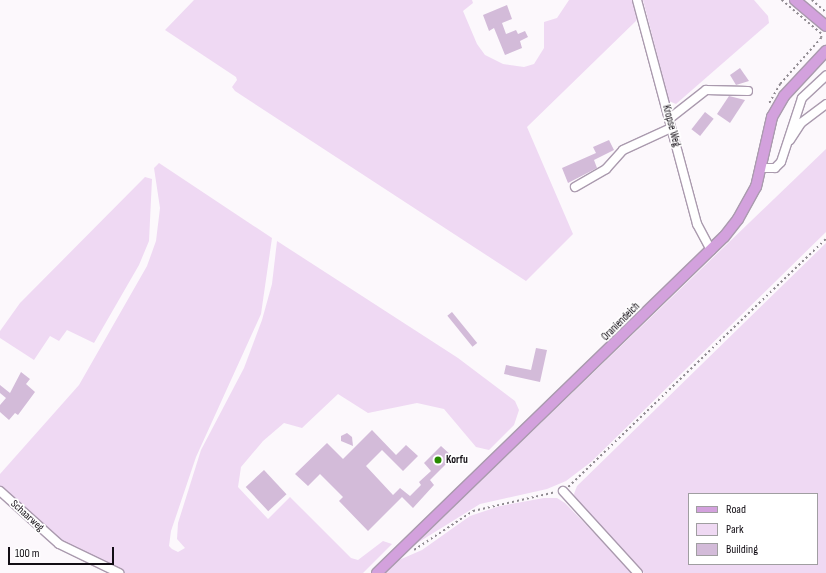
<!DOCTYPE html>
<style>
body{margin:0}
#map{position:relative;width:826px;height:573px;overflow:hidden;background:#fcf8fc;font-family:"Sofia Sans Condensed",sans-serif}
div>[style]{position:absolute}
.green>*{inset:0;background:#efd9f3}
.building>*{inset:0;background:#d3bbd9;transform-origin:0 0}
.path>*{height:1.5px;margin-top:-0.75px;transform-origin:0;background:repeating-linear-gradient(90deg,#908b91 0 2px,transparent 0 5px)}
.roads{filter:drop-shadow(1px 0 #aa9aae) drop-shadow(-1px 0 #aa9aae) drop-shadow(0 1px #aa9aae) drop-shadow(0 -1px #aa9aae)}
.minor>*{height:8px;margin:-4px;padding:0 4px;transform-origin:4px;border-radius:4px;background:#fff}
.major>*{height:10px;margin:-5px;padding:0 5px;transform-origin:5px;border-radius:5px;background:#d3a1dd}
.dots>*{width:11px;height:11px;translate:-50% -50%;box-sizing:border-box;border:2px solid #fff;border-radius:50%}
span{translate:-50% -50%;white-space:nowrap;text-align:center;line-height:1.15;-webkit-text-stroke:3.5px #fff;paint-order:stroke}
.street-label{font-size:11px;color:#120d14}
.poi-label{font-size:11px;color:#120d14;font-weight:700}
.left{translate:0 -50%;text-align:left}
.legend{position:absolute;left:688px;top:493px;width:130px;height:72px;box-sizing:border-box;background:#fff;border:1px solid #a09ea1;margin:0;padding:5px 7px;list-style:none;font-size:12px;color:#120d14}
.legend li{display:flex;align-items:center;gap:8px;height:20px}
.legend b{width:20px;border:1px solid #a09ea1}
.scale{position:absolute;left:8px;top:547px;width:106px;height:18px;box-sizing:border-box;border:2px solid #120d14;border-top:0;padding-left:5px;font-size:12px;line-height:14px;white-space:nowrap;color:#120d14;-webkit-text-stroke:3px #fff;paint-order:stroke}
</style>
<div id="map">
<div class="green">
<i style="clip-path:polygon(194px 0,472px 0,473px 3px,463px 11px,477px 44px,485px 55px,503px 64px,524px 67px,534px 64px,544px 48px,544px 22px,557px 18px,569px 0,632px 0,637px 20px,527px 127px,573px 234px,526px 281px,235px 91px,232px 87px,237px 80px,236px 77px,165px 30px)"></i>
<i style="clip-path:polygon(643px 0,754px 0,768px 16px,769px 23px,676px 104px,669px 101px)"></i>
<i style="clip-path:polygon(826px 149px,826px 232px,591px 462px,566px 481px,547px 489px,480px 504px,414px 545px)"></i>
<i style="clip-path:polygon(159px 163px,272px 238px,261px 314px,196px 457px,171px 531px,169px 546px,172px 549px,178px 552px,185px 548px,177px 539px,178px 523px,201px 450px,244px 368px,262px 320px,272px 284px,277px 241px,458px 358px,515px 401px,519px 410px,514px 425px,489px 450px,476px 447px,444px 409px,417px 403px,368px 413px,338px 394px,302px 428px,284px 423px,263px 441px,241px 467px,238px 487px,268px 519px,290px 497px,351px 558px,358px 560px,383px 541px,392px 544px,363px 573px,125px 573px,62px 543px,0 489px,0 474px,79px 385px,147px 266px,156px 241px,160px 208px,154px 168px)"></i>
<i style="clip-path:polygon(145px 177px,152px 179px,149px 241px,139px 265px,94px 343px,67px 330px,59px 341px,50px 336px,34px 360px,0 338px,0 331px,20px 303px)"></i>
<i style="clip-path:polygon(evenodd,826px 243px,826px 573px,644px 573px,576px 502px,574px 494px,577px 486px,826px 243px,689px 494px,817px 494px,817px 564px,689px 564px,689px 494px)"></i>
<i style="clip-path:polygon(544px 498px,557px 498px,565px 503px,633px 573px,385px 573px,399px 560px,422px 550px,470px 516px,500px 506px)"></i>
</div>
<div class="building">
<i style="clip-path:polygon(507px 5px,512px 19px,502px 23px,506px 34px,516px 30px,518px 34px,525px 31px,528px 37px,520px 41px,522px 48px,505px 55px,494px 28px,489px 31px,483px 15px)"></i>
<i style="clip-path:polygon(740px 68px,749px 81px,736px 85px,730px 75px)"></i>
<i style="clip-path:polygon(729px 96px,745px 100px,730px 123px,717px 114px)"></i>
<i style="left:705px;top:112px;width:11px;height:22px;rotate:38deg"></i>
<i style="clip-path:polygon(609px 140px,614px 150px,594px 160px,597px 168px,568px 183px,562px 168px,596px 153px,593px 147px)"></i>
<i style="left:452px;top:312px;width:40px;height:6px;rotate:51deg"></i>
<i style="clip-path:polygon(536px 348px,547px 350px,540px 382px,504px 374px,506px 365px,531px 370px)"></i>
<i style="clip-path:polygon(21px 372px,30px 379px,26px 384px,35px 392px,18px 415px,15px 413px,9px 420px,0 412px,0 405px,6px 398px,0 393px,0 385px,10px 393px)"></i>
<i style="clip-path:polygon(372px 430px,396px 455px,406px 445px,418px 456px,403px 471px,382px 450px,366px 466px,393px 495px,400px 488px,410px 496px,421px 485px,419px 482px,431px 471px,424px 463px,441px 446px,453px 457px,430px 480px,434px 485px,413px 508px,402px 497px,368px 531px,339px 501px,343px 497px,320px 474px,308px 486px,295px 474px,327px 443px,343px 459px)"></i>
<i style="clip-path:polygon(347px 433px,352px 437px,353px 446px,341px 441px,341px 436px)"></i>
<i style="left:264px;top:470px;width:33px;height:25px;rotate:47deg"></i>
</div>
<div class="path">
<i style="left:812px;top:0;width:18px;rotate:41deg"></i>
<i style="left:769px;top:103px;width:22px;rotate:-60deg"></i>
<i style="left:780px;top:84px;width:62px;rotate:-48.3deg"></i>
<i style="left:821px;top:38px;width:4px;rotate:-90deg"></i>
<i style="left:821px;top:34px;width:52px;rotate:-139.6deg"></i>
<i style="left:568px;top:487px;width:358px;rotate:-43.9deg"></i>
<i style="left:414px;top:550px;width:71px;rotate:-33.5deg"></i>
<i style="left:473px;top:511px;width:85px;rotate:-12.9deg"></i>
</div>
<div class="roads">
<div class="minor">
<i style="left:637px;top:0;width:232px;rotate:75deg"></i>
<i style="left:697px;top:224px;width:30px;rotate:62deg"></i>
<i style="left:669px;top:119px;width:47px;rotate:-38.1deg"></i>
<i style="left:706px;top:90px;width:42px;rotate:1.4deg"></i>
<i style="left:790px;top:140px;width:20px;rotate:-57deg"></i>
<i style="left:801px;top:123px;width:31px;rotate:-37deg"></i>
<i style="left:760px;top:168px;width:15px"></i>
<i style="left:775px;top:168px;width:8px;rotate:-45deg"></i>
<i style="left:781px;top:162px;width:67px;rotate:-71.8deg"></i>
<i style="left:802px;top:98px;width:33px;rotate:-43deg"></i>
<i style="left:575px;top:187px;width:36px;rotate:-30deg"></i>
<i style="left:606px;top:169px;width:25px;rotate:-48deg"></i>
<i style="left:623px;top:150px;width:53px;rotate:-24.6deg"></i>
<i style="left:0;top:491px;width:79px;rotate:41.9deg"></i>
<i style="left:59px;top:544px;width:67px;rotate:25.8deg"></i>
<i style="left:563px;top:491px;width:111px;rotate:47.6deg"></i>
</div>
<div class="major">
<i style="left:795px;top:0;width:40px;rotate:40deg"></i>
<i style="left:377px;top:573px;width:483px;rotate:-44.1deg"></i>
<i style="left:724px;top:237px;width:23px;rotate:-52deg"></i>
<i style="left:738px;top:219px;width:37px;rotate:-61deg"></i>
<i style="left:756px;top:187px;width:72px;rotate:-77.1deg"></i>
<i style="left:772px;top:117px;width:24px;rotate:-60deg"></i>
<i style="left:784px;top:96px;width:62px;rotate:-47deg"></i>
</div>
</div>
<div class="dots">
<i style="left:438px;top:460px;background:#278a00"></i>
</div>
<div class="street-label">
<span style="left:671px;top:126px;rotate:75deg">Kropse Weg</span>
<span style="left:621px;top:322px;rotate:-45deg">Oraniendeich</span>
<span style="left:27px;top:516px;rotate:42deg">Schaarweg</span>
</div>
<div class="poi-label">
<span class="left" style="left:446px;top:460px">Korfu</span>
</div>
<ul class="legend">
<li><b style="height:5px;background:#d3a1dd"></b>Road</li>
<li><b style="height:11px;background:#efd9f3"></b>Park</li>
<li><b style="height:11px;background:#d3bbd9"></b>Building</li>
</ul>
<div class="scale">100 m</div>
</div>
